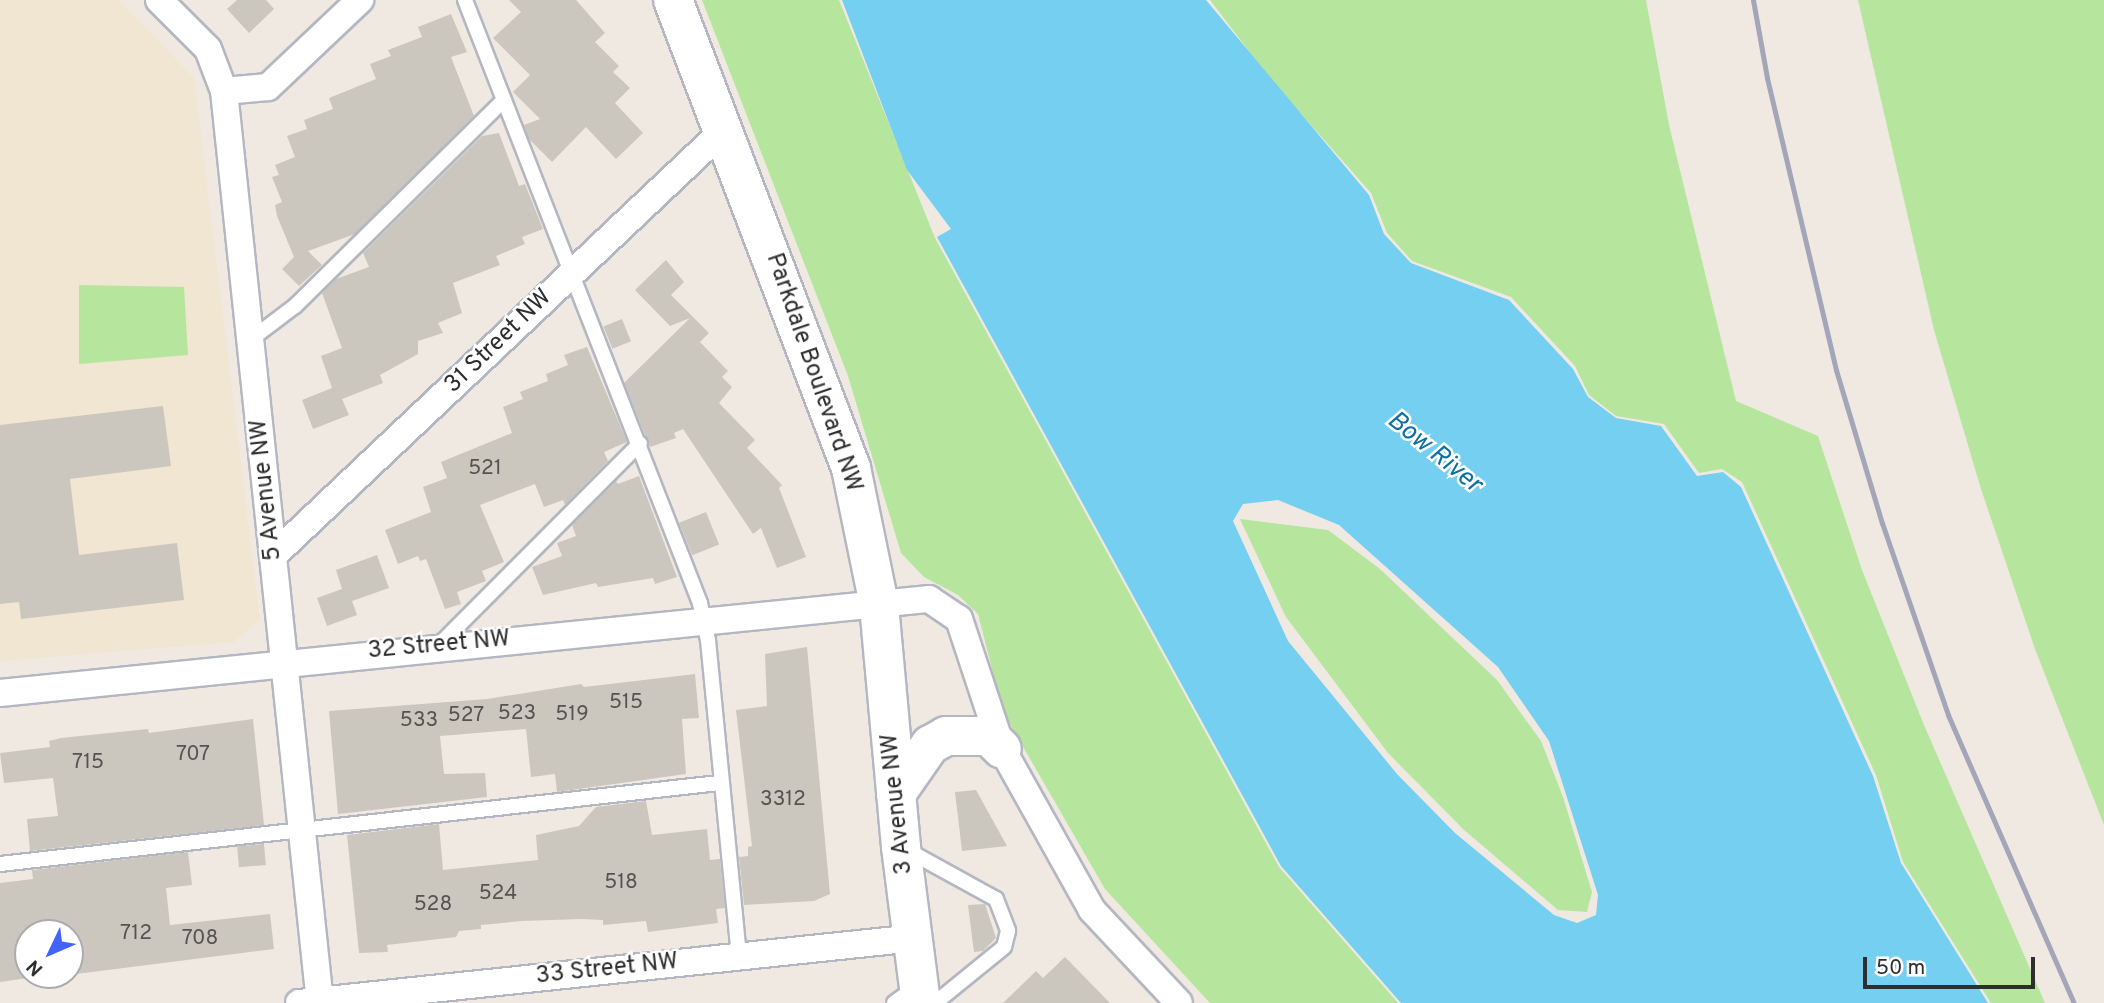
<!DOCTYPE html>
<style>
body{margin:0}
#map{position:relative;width:2104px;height:1003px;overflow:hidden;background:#efe9e1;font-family:Overpass,sans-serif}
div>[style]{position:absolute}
.education>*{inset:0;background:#f0e6d1}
.green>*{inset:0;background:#b6e59e}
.water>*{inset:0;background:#75cff0}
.building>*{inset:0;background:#cbc7bf;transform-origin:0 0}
.roads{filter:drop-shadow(2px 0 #b4b7c1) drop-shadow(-2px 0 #b4b7c1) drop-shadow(0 2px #b4b7c1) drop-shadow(0 -2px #b4b7c1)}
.lane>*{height:14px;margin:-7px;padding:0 7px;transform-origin:7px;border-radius:7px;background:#fff}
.street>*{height:26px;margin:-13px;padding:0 13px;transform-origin:13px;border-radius:13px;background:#fff}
.secondary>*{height:38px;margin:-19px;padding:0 19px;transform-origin:19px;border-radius:19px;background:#fff}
.rail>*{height:5px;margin:-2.5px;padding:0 2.5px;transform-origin:2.5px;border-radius:2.5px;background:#a3a6b8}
span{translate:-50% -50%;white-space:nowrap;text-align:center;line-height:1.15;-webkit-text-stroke:5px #fff;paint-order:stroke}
.number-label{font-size:21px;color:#555452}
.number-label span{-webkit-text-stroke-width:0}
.street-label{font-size:24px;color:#2e2e2e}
.water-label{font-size:26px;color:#0d6fa3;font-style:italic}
.north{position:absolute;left:14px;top:919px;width:70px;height:70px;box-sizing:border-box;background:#fff;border:2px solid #ababab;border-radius:50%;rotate:226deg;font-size:19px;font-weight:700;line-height:28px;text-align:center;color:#2e2e2e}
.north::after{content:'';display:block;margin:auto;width:24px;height:32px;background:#4264fb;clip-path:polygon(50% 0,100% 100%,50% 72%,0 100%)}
.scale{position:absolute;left:1863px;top:957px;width:172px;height:32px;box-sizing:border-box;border:4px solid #2e2e2e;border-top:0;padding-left:9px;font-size:21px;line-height:24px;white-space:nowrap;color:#2e2e2e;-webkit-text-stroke:5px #fff;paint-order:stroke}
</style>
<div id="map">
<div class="education">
<i style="clip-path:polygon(0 0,119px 0,194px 78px,260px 620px,234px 642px,0 661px)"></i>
</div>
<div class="green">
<i style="clip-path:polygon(702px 0,839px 0,935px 238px,1279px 867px,1398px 1003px,1210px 1003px,1105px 889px,1003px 712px,978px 614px,958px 595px,924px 577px,901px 553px,848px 376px)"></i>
<i style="clip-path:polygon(1210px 0,1646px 0,1669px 125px,1736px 401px,1818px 436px,1862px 570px,1924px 725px,2045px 1003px,1991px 1003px,1903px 862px,1876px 775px,1742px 482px,1722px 469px,1699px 473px,1664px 424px,1616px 416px,1589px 395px,1575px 366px,1511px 297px,1412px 261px,1387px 233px,1371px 193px,1267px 75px)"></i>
<i style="clip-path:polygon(1858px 0,2104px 0,2104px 825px,2035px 649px,1981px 489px,1934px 330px)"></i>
<i style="clip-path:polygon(79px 285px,184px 287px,188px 355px,79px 364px)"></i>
<i style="clip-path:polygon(1240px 519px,1328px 530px,1380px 569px,1497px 680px,1541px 741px,1563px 797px,1592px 892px,1587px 912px,1558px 910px,1463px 829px,1388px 753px,1286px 617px)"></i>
</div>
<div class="water">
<i style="clip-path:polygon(evenodd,842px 0,1206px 0,1369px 195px,1384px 234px,1411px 263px,1509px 300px,1573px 369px,1588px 397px,1616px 418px,1661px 426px,1697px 476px,1723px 472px,1741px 487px,1873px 776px,1901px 863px,1988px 1003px,1401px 1003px,1281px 866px,937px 237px,951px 229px,907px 170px,842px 0,1278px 500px,1339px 525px,1498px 667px,1549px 741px,1598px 895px,1596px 915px,1577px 923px,1554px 915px,1455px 833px,1397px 774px,1288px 641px,1233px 521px,1243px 504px,1278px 500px)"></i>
</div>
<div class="building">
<i style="clip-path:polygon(237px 0,266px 0,274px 9px,249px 33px,227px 9px)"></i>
<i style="clip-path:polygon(509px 0,576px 0,605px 33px,595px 42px,619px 66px,613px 72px,630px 88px,615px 103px,643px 133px,616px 159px,586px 127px,552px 162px,529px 139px,524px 125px,540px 119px,513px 92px,530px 75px,493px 38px,521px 12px)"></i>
<i style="clip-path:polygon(451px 14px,467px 52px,451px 57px,474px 116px,355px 234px,308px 251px,322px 265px,299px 286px,282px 269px,294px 257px,277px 216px,275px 205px,282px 202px,272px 177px,279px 175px,275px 165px,295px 157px,287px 136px,307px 129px,304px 120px,333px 109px,329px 98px,376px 79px,370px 64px,391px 56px,388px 50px,422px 37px,418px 27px)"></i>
<i style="clip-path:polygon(499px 133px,519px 186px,525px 184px,543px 229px,522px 237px,525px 244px,496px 256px,500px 265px,453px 283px,462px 313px,438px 323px,443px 333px,418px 341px,418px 354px,380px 375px,383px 383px,342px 399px,349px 415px,313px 429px,302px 400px,332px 388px,321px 356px,342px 348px,322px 293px,336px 279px,369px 267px,363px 253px,482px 136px)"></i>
<i style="clip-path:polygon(666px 260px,684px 282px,671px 295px,709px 333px,700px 342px,728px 371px,722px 377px,732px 387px,719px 403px,755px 440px,747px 448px,782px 485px,779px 488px,806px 557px,777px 568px,761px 528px,753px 534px,683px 429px,674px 433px,676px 438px,650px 447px,624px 383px,690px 318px,670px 326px,635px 290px)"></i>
<i style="left:622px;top:319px;width:24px;height:20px;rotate:68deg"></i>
<i style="clip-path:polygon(587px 347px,627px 442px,604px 452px,608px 461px,565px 505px,563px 500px,544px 507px,535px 484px,480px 505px,504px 562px,482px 571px,486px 581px,457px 592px,461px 604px,445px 609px,426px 559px,420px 561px,418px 556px,398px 564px,385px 530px,431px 512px,423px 487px,447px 478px,441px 462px,512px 433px,503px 407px,523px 399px,520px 392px,548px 381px,546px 374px,568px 365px,564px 355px)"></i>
<i style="clip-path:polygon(163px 406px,171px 466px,70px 479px,79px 555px,177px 543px,184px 600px,21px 619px,19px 602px,0 604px,0 425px)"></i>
<i style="clip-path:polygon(639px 476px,677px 577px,655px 584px,653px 578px,598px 587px,596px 583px,543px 595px,532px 567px,562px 556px,557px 543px,576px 536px,572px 525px,616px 481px,618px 484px)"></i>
<i style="left:706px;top:512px;width:35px;height:29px;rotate:68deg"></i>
<i style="clip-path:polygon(377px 555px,389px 588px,352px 601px,357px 615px,327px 626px,317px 598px,342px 589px,336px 570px)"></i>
<i style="clip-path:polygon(807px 647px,830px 894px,814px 901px,744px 905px,739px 857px,748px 856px,748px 847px,752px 846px,736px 710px,767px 706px,765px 654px)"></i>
<i style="clip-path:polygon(695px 674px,699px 718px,682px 719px,686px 774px,557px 792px,555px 774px,531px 777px,526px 729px,440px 736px,444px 774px,485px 773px,487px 797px,338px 814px,329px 711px,487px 699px,581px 684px,584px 687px)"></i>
<i style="clip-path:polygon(253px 719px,264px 825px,30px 851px,27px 819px,58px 816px,53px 778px,4px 783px,0 753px,50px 747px,49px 741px,61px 738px,148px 729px,149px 733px)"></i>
<i style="clip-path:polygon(976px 790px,1007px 846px,962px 851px,955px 792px)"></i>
<i style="clip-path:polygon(646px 801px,652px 835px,707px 829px,710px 860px,720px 859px,725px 908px,716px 909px,718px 923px,648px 932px,646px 921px,603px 925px,603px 920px,581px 919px,522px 921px,481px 925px,481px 929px,459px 931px,456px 937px,387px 945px,388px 952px,359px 953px,347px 835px,439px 824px,443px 870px,538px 860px,536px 835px,579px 826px,596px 807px)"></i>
<i style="left:264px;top:844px;width:21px;height:27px;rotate:85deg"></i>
<i style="clip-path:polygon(188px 852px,192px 885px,166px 888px,170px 925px,270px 914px,274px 949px,76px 974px,71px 933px,28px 933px,28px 978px,0 982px,0 883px,33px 879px,32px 870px)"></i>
<i style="clip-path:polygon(985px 904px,996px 938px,983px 951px,974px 952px,968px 905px)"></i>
<i style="clip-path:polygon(1065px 957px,1110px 1003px,1003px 1003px,1036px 971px,1043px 978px)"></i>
</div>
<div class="roads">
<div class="lane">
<i style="left:465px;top:0;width:647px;rotate:68.71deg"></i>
<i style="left:700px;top:603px;width:38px;rotate:78deg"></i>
<i style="left:708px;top:640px;width:318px;rotate:84.4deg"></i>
<i style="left:250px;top:340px;width:56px;rotate:-37.1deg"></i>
<i style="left:295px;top:306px;width:293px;rotate:-44.6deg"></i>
<i style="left:438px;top:646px;width:286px;rotate:-45.1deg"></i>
<i style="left:905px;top:849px;width:104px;rotate:28.8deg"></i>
<i style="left:996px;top:899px;width:34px;rotate:69deg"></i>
<i style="left:1008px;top:931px;width:16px;rotate:104deg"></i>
<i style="left:1004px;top:947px;width:89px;rotate:140.9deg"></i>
<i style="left:0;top:864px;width:724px;rotate:-6.43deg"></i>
<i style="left:894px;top:1003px;width:27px;rotate:-36deg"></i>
</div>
<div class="street">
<i style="left:159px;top:0;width:69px;rotate:45deg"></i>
<i style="left:208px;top:49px;width:45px;rotate:69.1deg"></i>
<i style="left:224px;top:91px;width:917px;rotate:83.99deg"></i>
<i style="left:224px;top:91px;width:44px;rotate:-5.2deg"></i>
<i style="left:268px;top:87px;width:127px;rotate:-43.4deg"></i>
<i style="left:274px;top:555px;width:620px;rotate:-43.37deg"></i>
<i style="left:0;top:693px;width:934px;rotate:-5.78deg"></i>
<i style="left:929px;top:599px;width:36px;rotate:34deg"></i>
<i style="left:959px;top:619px;width:137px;rotate:71.7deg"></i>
<i style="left:1002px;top:749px;width:184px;rotate:60.8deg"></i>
<i style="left:1092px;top:910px;width:127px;rotate:46.9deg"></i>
<i style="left:299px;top:1003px;width:619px;rotate:-6.02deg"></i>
</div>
<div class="secondary">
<i style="left:673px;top:0;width:501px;rotate:69.18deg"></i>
<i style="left:851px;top:468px;width:140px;rotate:78.4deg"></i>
<i style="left:879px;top:605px;width:243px;rotate:84.8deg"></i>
<i style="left:901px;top:847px;width:157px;rotate:82.7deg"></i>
<i style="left:896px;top:794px;width:60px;rotate:-55.2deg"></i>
<i style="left:930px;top:745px;width:18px;rotate:-29deg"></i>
<i style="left:946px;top:736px;width:43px"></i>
<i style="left:989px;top:736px;width:18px;rotate:45deg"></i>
</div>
</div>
<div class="rail">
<i style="left:1753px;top:0;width:79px;rotate:79.8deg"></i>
<i style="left:1767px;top:78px;width:300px;rotate:76.7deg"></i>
<i style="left:1836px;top:370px;width:160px;rotate:73.3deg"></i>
<i style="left:1882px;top:523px;width:203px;rotate:71deg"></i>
<i style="left:1948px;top:715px;width:314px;rotate:66.4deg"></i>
</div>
<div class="number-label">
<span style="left:485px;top:469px">521</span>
<span style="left:626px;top:703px">515</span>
<span style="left:517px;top:714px">523</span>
<span style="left:572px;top:715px">519</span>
<span style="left:466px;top:716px">527</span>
<span style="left:419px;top:721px">533</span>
<span style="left:193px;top:755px">707</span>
<span style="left:88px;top:763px">715</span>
<span style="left:783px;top:800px">3312</span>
<span style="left:621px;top:883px">518</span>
<span style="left:498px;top:894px">524</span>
<span style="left:433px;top:905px">528</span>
<span style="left:136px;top:934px">712</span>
<span style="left:200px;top:939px">708</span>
</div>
<div class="street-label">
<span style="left:499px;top:342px;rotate:-44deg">31 Street NW</span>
<span style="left:813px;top:373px;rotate:71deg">Parkdale Boulevard NW</span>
<span style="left:267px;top:490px;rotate:-96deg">5 Avenue NW</span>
<span style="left:439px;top:646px;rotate:-5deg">32 Street NW</span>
<span style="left:898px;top:804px;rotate:-96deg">3 Avenue NW</span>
<span style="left:607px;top:970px;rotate:-6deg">33 Street NW</span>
</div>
<div class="water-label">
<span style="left:1434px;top:453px;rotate:39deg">Bow River</span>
</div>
<div class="north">N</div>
<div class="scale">50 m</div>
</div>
